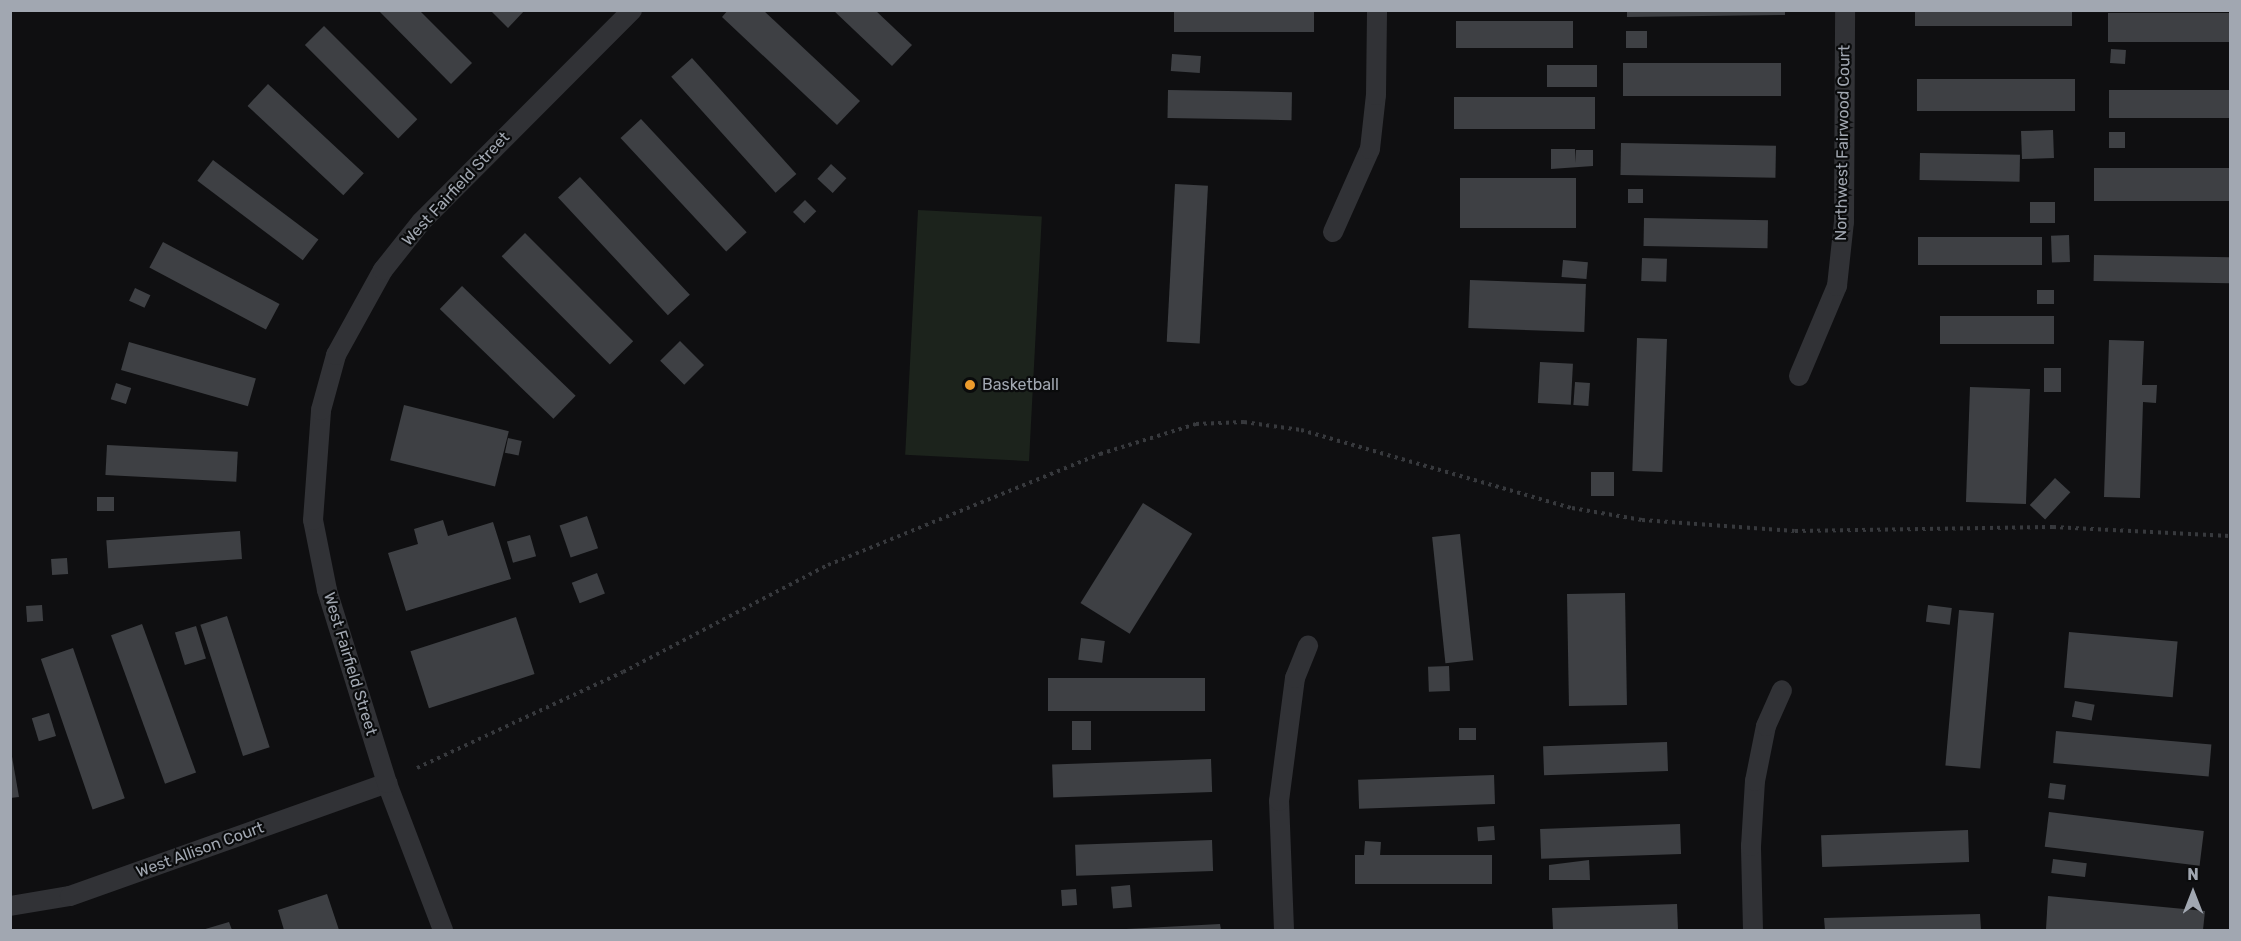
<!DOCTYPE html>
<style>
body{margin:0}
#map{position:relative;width:2241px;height:941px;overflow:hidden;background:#0f0f11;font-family:Rubik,sans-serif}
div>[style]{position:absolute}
.green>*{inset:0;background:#1c231c;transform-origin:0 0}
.building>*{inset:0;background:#3e4044;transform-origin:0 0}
.path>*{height:4px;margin-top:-2px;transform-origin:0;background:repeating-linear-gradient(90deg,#37393d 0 3px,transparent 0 7.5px)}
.lane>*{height:20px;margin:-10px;padding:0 10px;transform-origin:10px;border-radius:10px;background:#313236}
.dots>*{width:16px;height:16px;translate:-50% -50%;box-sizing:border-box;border:3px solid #0a0b0c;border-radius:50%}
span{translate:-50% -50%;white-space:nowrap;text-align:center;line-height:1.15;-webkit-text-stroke:4.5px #0a0b0c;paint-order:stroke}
.street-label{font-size:16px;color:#a1a7b1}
.poi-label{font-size:16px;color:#a1a7b1}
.left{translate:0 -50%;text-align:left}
.frame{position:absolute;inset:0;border:12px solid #a1a7b1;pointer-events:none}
.north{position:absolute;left:2163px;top:863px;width:60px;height:60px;-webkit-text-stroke:4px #0a0b0c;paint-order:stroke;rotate:0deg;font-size:16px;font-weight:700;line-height:24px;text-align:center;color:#a1a7b1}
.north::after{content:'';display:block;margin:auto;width:21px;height:27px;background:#a1a7b1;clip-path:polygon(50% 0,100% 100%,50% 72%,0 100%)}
</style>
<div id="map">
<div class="green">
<i style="left:918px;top:210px;width:124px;height:245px;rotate:3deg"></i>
</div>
<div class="building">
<i style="clip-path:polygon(378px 10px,419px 10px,472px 63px,451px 84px)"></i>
<i style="clip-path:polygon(490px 10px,525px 10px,508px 28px)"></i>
<i style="clip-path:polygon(728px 10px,763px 10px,860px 101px,837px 125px,722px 17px)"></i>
<i style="clip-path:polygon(833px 10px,875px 10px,912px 45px,892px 66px)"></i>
<i style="left:1174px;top:10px;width:140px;height:22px"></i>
<i style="clip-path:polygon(1627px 10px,1785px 10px,1785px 15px,1627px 17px)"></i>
<i style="left:1915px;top:10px;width:157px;height:16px"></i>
<i style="left:2108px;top:13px;width:122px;height:29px"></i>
<i style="left:1456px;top:21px;width:117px;height:27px"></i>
<i style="left:324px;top:26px;width:132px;height:27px;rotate:45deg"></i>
<i style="left:1626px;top:31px;width:21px;height:17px"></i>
<i style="left:2111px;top:49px;width:15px;height:14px;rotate:4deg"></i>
<i style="left:1172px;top:54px;width:29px;height:17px;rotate:4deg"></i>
<i style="left:692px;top:58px;width:156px;height:28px;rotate:48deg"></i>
<i style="left:1781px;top:63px;width:33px;height:158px;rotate:90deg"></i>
<i style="left:1597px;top:65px;width:22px;height:50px;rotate:90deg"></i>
<i style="left:1917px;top:79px;width:158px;height:32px"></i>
<i style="left:268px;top:84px;width:131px;height:30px;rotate:43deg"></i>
<i style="left:1168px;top:90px;width:124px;height:28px;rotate:1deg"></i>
<i style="left:2109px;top:90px;width:121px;height:28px"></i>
<i style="left:1595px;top:97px;width:32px;height:141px;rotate:90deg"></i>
<i style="left:641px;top:119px;width:155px;height:28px;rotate:47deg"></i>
<i style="left:2053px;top:130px;width:28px;height:32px;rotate:88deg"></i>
<i style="left:2109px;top:132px;width:16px;height:16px"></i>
<i style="left:1621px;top:143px;width:155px;height:32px;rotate:1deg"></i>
<i style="clip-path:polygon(1551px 149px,1575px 149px,1576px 163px,1576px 150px,1593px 150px,1593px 166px,1551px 169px)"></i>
<i style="left:1920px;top:153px;width:100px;height:27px;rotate:1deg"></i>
<i style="left:213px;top:160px;width:132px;height:26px;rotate:37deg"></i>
<i style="left:831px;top:164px;width:21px;height:20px;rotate:43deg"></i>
<i style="left:2230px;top:168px;width:33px;height:136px;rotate:90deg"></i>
<i style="left:580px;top:177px;width:161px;height:30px;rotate:47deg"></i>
<i style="left:1576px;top:178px;width:50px;height:116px;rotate:90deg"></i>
<i style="left:1175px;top:184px;width:33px;height:158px;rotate:3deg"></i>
<i style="left:1628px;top:189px;width:15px;height:14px"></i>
<i style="left:805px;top:200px;width:16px;height:17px;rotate:45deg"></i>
<i style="left:2055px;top:202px;width:21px;height:25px;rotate:90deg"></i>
<i style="left:1644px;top:218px;width:124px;height:28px;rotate:1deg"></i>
<i style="left:525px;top:233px;width:153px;height:33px;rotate:45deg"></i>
<i style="left:2069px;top:235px;width:27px;height:18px;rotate:88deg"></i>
<i style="left:1918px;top:237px;width:124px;height:28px"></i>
<i style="left:163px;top:242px;width:132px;height:29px;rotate:28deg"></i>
<i style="left:2094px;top:255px;width:136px;height:26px;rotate:1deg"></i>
<i style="left:1642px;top:258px;width:25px;height:23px;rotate:2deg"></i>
<i style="left:1563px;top:260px;width:25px;height:17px;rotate:5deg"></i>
<i style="left:1470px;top:280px;width:116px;height:48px;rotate:2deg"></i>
<i style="left:462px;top:286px;width:158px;height:32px;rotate:44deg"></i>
<i style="left:135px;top:288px;width:17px;height:14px;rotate:25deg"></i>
<i style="left:2037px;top:290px;width:17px;height:14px"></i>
<i style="left:2054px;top:316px;width:28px;height:114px;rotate:90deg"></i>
<i style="left:1637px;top:338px;width:30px;height:133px;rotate:2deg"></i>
<i style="clip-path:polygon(2109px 340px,2144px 341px,2142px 385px,2157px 385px,2156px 403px,2143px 402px,2140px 498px,2104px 497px)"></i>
<i style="left:680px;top:341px;width:34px;height:28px;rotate:45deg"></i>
<i style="left:129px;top:342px;width:132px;height:29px;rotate:16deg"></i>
<i style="left:1540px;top:362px;width:33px;height:41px;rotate:3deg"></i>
<i style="left:2044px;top:368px;width:17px;height:24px"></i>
<i style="left:1575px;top:382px;width:15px;height:23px;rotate:4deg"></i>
<i style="left:116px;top:383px;width:16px;height:17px;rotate:18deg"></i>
<i style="left:1970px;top:387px;width:60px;height:115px;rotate:2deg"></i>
<i style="left:404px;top:405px;width:108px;height:57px;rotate:14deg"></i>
<i style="left:508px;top:438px;width:14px;height:15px;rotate:12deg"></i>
<i style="left:107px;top:445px;width:131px;height:30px;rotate:3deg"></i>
<i style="left:1591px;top:472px;width:23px;height:24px"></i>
<i style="left:2055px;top:478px;width:21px;height:37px;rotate:43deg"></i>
<i style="left:97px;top:497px;width:17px;height:14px"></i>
<i style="left:1143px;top:503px;width:58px;height:118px;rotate:32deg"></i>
<i style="left:587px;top:516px;width:34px;height:29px;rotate:71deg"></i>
<i style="clip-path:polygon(443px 520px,448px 536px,493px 522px,511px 579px,406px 611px,388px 553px,418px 544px,414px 529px)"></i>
<i style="left:240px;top:531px;width:28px;height:134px;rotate:86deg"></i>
<i style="left:1460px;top:534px;width:127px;height:28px;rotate:84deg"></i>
<i style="left:530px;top:535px;width:22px;height:24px;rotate:74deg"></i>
<i style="left:67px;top:558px;width:16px;height:16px;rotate:86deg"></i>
<i style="left:597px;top:573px;width:22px;height:27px;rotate:69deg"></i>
<i style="left:1625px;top:593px;width:112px;height:58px;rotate:89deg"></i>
<i style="left:42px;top:605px;width:16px;height:16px;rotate:86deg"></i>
<i style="left:1928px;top:605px;width:24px;height:17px;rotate:7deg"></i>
<i style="left:1959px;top:610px;width:35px;height:156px;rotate:5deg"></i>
<i style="left:227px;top:616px;width:138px;height:28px;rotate:72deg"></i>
<i style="left:516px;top:617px;width:60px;height:111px;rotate:72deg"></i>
<i style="left:142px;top:624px;width:158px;height:33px;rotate:70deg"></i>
<i style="left:196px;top:626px;width:34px;height:22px;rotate:73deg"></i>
<i style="left:2069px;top:632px;width:109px;height:56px;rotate:5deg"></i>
<i style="left:1081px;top:638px;width:24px;height:22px;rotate:7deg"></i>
<i style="left:73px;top:648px;width:159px;height:34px;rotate:71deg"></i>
<i style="left:1449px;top:666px;width:25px;height:21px;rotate:88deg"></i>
<i style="left:1048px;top:678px;width:157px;height:33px"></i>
<i style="left:2075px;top:701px;width:20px;height:16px;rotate:11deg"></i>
<i style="left:49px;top:713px;width:24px;height:18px;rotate:73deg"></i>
<i style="left:1072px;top:721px;width:19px;height:29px"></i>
<i style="left:1476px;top:728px;width:12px;height:17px;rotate:90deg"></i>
<i style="left:2056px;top:731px;width:156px;height:32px;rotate:5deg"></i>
<i style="left:1667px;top:742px;width:29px;height:124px;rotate:88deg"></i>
<i style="clip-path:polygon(10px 745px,19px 797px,10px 798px)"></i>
<i style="left:1211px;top:759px;width:33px;height:159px;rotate:88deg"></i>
<i style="left:1494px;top:775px;width:29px;height:136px;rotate:88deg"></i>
<i style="left:2050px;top:783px;width:16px;height:15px;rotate:7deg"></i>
<i style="left:2049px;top:812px;width:156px;height:35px;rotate:7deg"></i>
<i style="left:1680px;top:824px;width:30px;height:140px;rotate:88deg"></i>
<i style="left:1494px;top:826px;width:14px;height:17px;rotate:86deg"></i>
<i style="left:1968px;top:830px;width:32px;height:147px;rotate:88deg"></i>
<i style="left:1212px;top:840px;width:31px;height:137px;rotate:88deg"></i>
<i style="left:1365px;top:841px;width:16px;height:14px;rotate:4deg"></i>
<i style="left:1492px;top:855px;width:29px;height:137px;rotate:90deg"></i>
<i style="left:2053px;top:859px;width:34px;height:14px;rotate:7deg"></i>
<i style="clip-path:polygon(1589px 860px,1590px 880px,1549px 880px,1549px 865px)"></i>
<i style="left:1130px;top:885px;width:22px;height:19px;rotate:85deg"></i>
<i style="left:1076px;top:889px;width:16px;height:15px;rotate:86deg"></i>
<i style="clip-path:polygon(327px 894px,339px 930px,284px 930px,278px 910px)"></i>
<i style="clip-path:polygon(2048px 896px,2205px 911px,2203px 930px,2046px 929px)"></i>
<i style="clip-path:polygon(1677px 904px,1678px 930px,1553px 930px,1552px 908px)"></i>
<i style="clip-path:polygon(1980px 914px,1981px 930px,1825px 930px,1824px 918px)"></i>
<i style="clip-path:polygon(229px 922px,232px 930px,202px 930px)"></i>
<i style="clip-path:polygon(1220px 924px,1221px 930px,1126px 930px,1126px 929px)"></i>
</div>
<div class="path">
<i style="left:417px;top:768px;width:227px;rotate:-25deg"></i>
<i style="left:623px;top:672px;width:231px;rotate:-27.6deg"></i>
<i style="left:828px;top:565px;width:294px;rotate:-22.2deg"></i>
<i style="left:1100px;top:454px;width:101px;rotate:-17.4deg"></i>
<i style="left:1196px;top:424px;width:48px;rotate:-2.4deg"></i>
<i style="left:1244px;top:422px;width:58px;rotate:8deg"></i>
<i style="left:1301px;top:430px;width:282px;rotate:16.1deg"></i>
<i style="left:1572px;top:508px;width:71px;rotate:9.7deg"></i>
<i style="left:1642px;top:520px;width:153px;rotate:4.1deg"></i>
<i style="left:1795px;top:531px;width:258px;rotate:-0.9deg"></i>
<i style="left:2053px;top:527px;width:177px;rotate:2.9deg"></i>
</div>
<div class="lane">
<i style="left:1333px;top:232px;width:91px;rotate:-66deg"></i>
<i style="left:1370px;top:149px;width:54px;rotate:-83.7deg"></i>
<i style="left:1376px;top:95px;width:85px;rotate:-89.3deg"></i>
<i style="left:1799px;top:376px;width:98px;rotate:-67.1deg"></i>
<i style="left:1837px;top:286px;width:64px;rotate:-83.8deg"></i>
<i style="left:1844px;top:222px;width:212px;rotate:-89.7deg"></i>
<i style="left:10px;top:906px;width:61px;rotate:-9.5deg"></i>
<i style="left:70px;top:896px;width:337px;rotate:-19.6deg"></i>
<i style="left:443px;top:930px;width:157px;rotate:-110.9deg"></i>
<i style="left:387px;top:783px;width:202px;rotate:-107.3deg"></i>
<i style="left:327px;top:590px;width:71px;rotate:-101.3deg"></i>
<i style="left:313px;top:520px;width:110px;rotate:-85.8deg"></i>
<i style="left:321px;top:410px;width:57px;rotate:-74.7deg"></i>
<i style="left:336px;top:355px;width:97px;rotate:-61.1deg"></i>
<i style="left:383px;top:270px;width:61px;rotate:-51.6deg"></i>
<i style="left:421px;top:222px;width:299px;rotate:-45.1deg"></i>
<i style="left:1284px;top:930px;width:129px;rotate:-92.2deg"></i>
<i style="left:1279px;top:801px;width:124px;rotate:-82.6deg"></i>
<i style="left:1295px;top:678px;width:35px;rotate:-68deg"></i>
<i style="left:1753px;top:930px;width:84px;rotate:-91.4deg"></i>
<i style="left:1751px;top:846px;width:65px;rotate:-86.5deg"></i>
<i style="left:1755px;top:781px;width:56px;rotate:-78.7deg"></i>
<i style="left:1766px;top:726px;width:39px;rotate:-66deg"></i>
</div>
<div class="dots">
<i style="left:970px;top:385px;background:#ec9c2c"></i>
</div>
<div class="street-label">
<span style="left:1843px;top:143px;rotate:-89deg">Northwest Fairwood Court</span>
<span style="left:456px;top:189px;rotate:-47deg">West Fairfield Street</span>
<span style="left:350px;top:664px;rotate:73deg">West Fairfield Street</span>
<span style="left:200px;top:850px;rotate:-20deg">West Allison Court</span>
</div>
<div class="poi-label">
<span class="left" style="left:982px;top:385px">Basketball</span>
</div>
<div class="frame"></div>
<div class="north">N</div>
</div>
